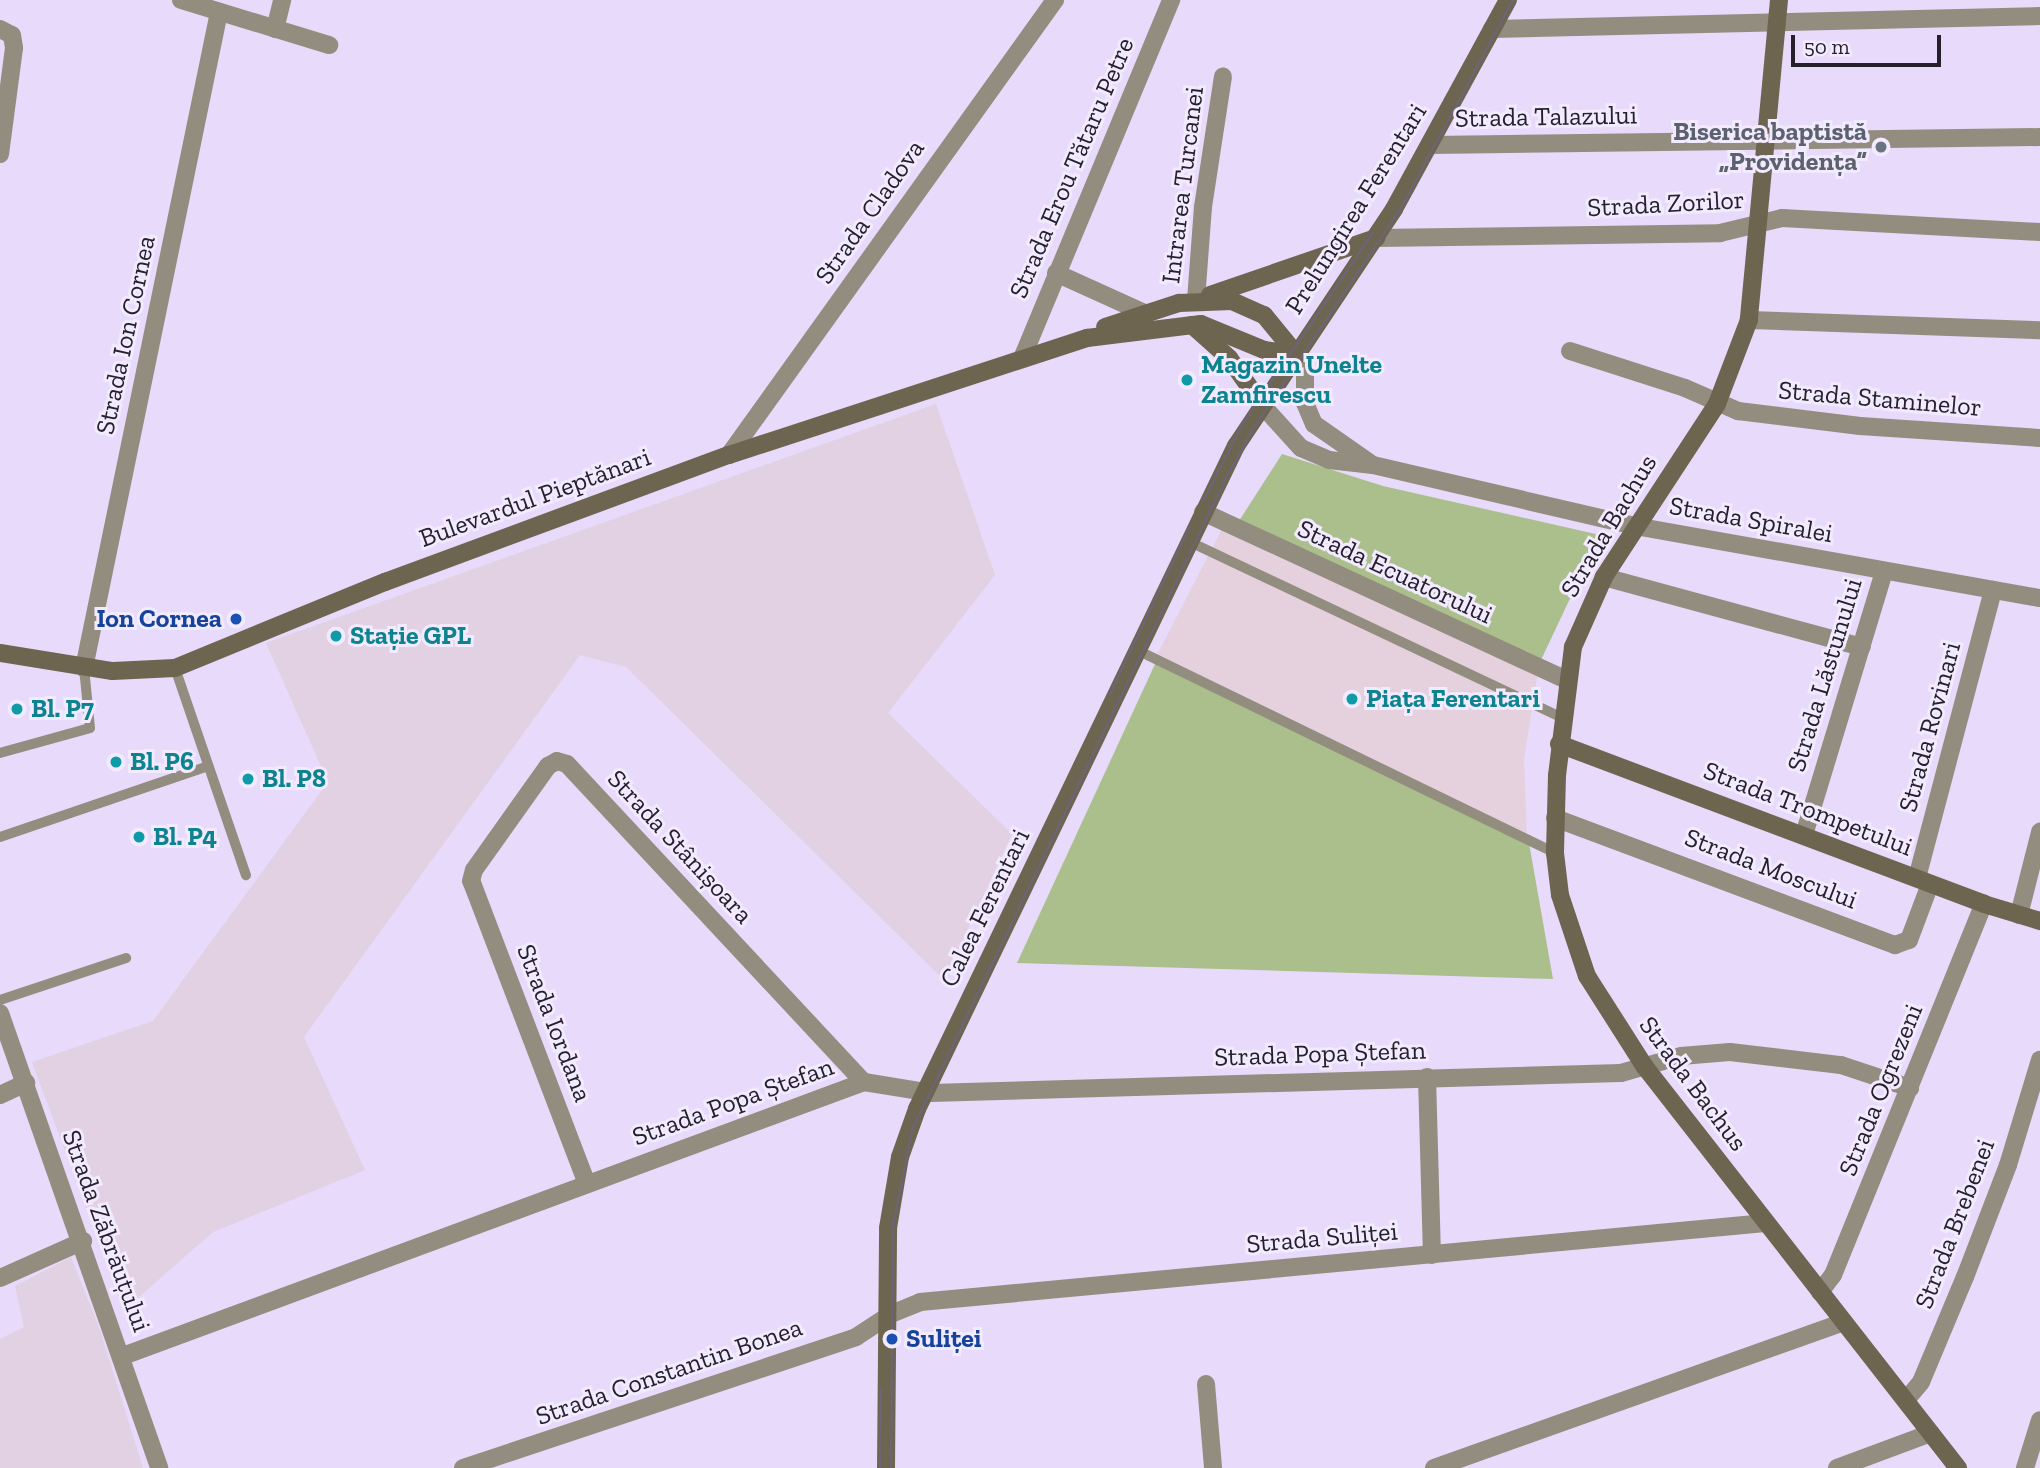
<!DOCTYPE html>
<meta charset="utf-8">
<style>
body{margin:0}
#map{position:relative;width:2040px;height:1468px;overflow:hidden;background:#e7dafb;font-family:"Zilla Slab",serif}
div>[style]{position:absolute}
.commercial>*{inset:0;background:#e5d0de}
.industrial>*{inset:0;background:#e1d1e3}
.green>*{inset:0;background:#aabf8b}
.lane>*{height:10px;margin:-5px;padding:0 5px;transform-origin:5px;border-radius:5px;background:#938d7f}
.street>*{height:18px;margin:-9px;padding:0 9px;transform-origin:9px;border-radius:9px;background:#938d7f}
.secondary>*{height:18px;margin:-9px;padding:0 9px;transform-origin:9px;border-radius:9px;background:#6e6551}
.tram>*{height:2px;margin:-1px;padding:0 1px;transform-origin:1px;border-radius:1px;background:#6c6478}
.dots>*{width:19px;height:19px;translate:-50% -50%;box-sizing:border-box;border:4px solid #f2eafe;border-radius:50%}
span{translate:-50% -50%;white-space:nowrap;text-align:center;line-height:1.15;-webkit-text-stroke:6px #f2eafe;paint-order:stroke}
.street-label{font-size:26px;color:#25202c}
.worship-label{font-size:26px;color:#5b616d;font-weight:700}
.right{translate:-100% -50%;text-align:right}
.culture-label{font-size:26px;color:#0d838f;font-weight:700}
.left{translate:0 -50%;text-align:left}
.transit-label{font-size:26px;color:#164399;font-weight:700}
.scale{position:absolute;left:1791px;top:35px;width:150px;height:32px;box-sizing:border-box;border:4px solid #25202c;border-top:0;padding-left:9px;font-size:21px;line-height:24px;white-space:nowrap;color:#25202c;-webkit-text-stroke:5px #f2eafe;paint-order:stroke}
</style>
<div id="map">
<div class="commercial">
<i style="clip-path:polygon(1224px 525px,1538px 671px,1524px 759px,1527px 838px,1156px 657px)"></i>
</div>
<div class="industrial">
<i style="clip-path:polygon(936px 404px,995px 575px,888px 713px,1012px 834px,944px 980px,626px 667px,580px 655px,304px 1037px,365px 1170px,213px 1232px,124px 1310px,32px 1062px,153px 1021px,328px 782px,266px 643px)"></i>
<i style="clip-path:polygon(71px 1257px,100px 1330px,143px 1468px,0 1468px,0 1339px,24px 1327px,15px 1286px)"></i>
</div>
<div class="green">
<i style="clip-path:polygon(1282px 454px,1383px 486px,1600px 535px,1541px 660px,1239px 521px)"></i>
<i style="clip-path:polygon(1156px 662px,1529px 843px,1553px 979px,1017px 963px)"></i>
</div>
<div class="lane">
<i style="left:1188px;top:541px;width:412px;rotate:25.3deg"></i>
<i style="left:1137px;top:650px;width:465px;rotate:25.9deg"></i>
<i style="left:175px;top:668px;width:219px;rotate:71.1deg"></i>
<i style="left:0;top:753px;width:93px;rotate:-15.5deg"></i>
<i style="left:90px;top:728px;width:60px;rotate:-95.7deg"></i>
<i style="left:0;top:837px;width:220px;rotate:-18.8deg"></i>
<i style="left:0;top:1000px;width:133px;rotate:-18.4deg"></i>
</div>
<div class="street">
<i style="left:181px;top:0;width:155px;rotate:16.9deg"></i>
<i style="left:0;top:29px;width:13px;rotate:27deg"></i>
<i style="left:12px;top:35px;width:13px;rotate:81deg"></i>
<i style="left:14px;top:48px;width:107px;rotate:97.5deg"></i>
<i style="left:275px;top:29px;width:30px;rotate:-76deg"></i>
<i style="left:1492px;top:29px;width:548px;rotate:-1.36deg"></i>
<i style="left:1431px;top:145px;width:609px;rotate:-0.75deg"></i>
<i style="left:1376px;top:238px;width:344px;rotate:-0.8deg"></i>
<i style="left:1720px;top:233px;width:64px;rotate:-13.6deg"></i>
<i style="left:1782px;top:218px;width:258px;rotate:3.1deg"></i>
<i style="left:1056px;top:273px;width:97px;rotate:24.4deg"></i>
<i style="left:1196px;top:300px;width:93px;rotate:-85.7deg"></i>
<i style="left:1203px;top:207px;width:132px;rotate:-81.3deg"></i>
<i style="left:1749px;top:320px;width:291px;rotate:2deg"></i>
<i style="left:1570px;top:351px;width:121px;rotate:17.8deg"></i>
<i style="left:1685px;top:388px;width:58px;rotate:23.5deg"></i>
<i style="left:1738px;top:411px;width:123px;rotate:7deg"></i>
<i style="left:1860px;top:426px;width:180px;rotate:3.8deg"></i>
<i style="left:1296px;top:354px;width:13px;rotate:45deg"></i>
<i style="left:1305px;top:363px;width:40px;rotate:90deg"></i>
<i style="left:1305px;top:403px;width:23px;rotate:67deg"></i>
<i style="left:1314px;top:424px;width:68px;rotate:34.9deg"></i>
<i style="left:1023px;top:356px;width:386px;rotate:-67.4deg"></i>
<i style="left:1262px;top:405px;width:58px;rotate:47.8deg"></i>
<i style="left:1301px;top:448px;width:30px;rotate:23deg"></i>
<i style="left:1329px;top:460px;width:44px;rotate:6.5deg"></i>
<i style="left:1373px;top:465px;width:269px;rotate:13.1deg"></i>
<i style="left:1635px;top:526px;width:411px;rotate:10.1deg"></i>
<i style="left:729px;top:455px;width:560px;rotate:-54.38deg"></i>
<i style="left:1203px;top:512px;width:400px;rotate:24.8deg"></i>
<i style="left:1604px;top:577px;width:267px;rotate:15.2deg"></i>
<i style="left:84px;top:668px;width:670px;rotate:-78.37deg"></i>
<i style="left:1555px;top:818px;width:363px;rotate:20.5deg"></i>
<i style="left:1895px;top:945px;width:15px;rotate:-20deg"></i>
<i style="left:1909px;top:940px;width:60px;rotate:-69.4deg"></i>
<i style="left:1804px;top:835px;width:276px;rotate:-73.1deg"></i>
<i style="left:1917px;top:878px;width:298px;rotate:-75.2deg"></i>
<i style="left:2019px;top:915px;width:86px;rotate:-75.8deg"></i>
<i style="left:0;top:1013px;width:482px;rotate:70.7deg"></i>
<i style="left:1427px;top:1077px;width:178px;rotate:88.4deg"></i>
<i style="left:0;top:1095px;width:29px;rotate:-25deg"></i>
<i style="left:587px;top:1184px;width:324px;rotate:-110.9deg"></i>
<i style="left:471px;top:881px;width:11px;rotate:-75deg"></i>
<i style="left:474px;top:870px;width:128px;rotate:-54.6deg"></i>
<i style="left:548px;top:766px;width:10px;rotate:-29deg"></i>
<i style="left:557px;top:761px;width:10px;rotate:17deg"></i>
<i style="left:567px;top:764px;width:435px;rotate:47deg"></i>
<i style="left:0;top:1278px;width:91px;rotate:-24deg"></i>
<i style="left:1820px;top:1292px;width:21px;rotate:-53deg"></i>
<i style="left:1833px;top:1275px;width:401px;rotate:-67.9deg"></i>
<i style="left:123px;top:1356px;width:790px;rotate:-20.29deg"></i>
<i style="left:864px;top:1082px;width:68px;rotate:9.3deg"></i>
<i style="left:931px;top:1093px;width:690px;rotate:-1.66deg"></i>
<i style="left:1621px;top:1073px;width:62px;rotate:-15.8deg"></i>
<i style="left:1681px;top:1056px;width:49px;rotate:-4.7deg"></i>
<i style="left:1730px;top:1052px;width:112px;rotate:6.7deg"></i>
<i style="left:1841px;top:1065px;width:73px;rotate:18.4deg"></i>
<i style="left:1206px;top:1384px;width:84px;rotate:85.2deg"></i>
<i style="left:1906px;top:1400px;width:23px;rotate:-50deg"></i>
<i style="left:1921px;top:1382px;width:114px;rotate:-67.3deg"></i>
<i style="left:1965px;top:1277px;width:120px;rotate:-69deg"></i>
<i style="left:2008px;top:1165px;width:110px;rotate:-73.1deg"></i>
<i style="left:463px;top:1468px;width:414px;rotate:-18.4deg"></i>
<i style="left:856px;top:1337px;width:42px;rotate:-33.3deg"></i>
<i style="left:891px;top:1314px;width:31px;rotate:-22deg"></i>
<i style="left:920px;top:1302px;width:849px;rotate:-5.34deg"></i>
<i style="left:1434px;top:1468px;width:435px;rotate:-19.6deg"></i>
<i style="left:1837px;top:1468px;width:100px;rotate:-20.4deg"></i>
<i style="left:2025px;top:1468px;width:50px;rotate:-72.6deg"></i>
</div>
<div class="secondary">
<i style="left:1779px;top:0;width:321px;rotate:95.4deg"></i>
<i style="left:1749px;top:320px;width:90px;rotate:110.9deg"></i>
<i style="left:1717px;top:404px;width:207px;rotate:123.2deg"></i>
<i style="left:1604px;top:577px;width:77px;rotate:113.9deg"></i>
<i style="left:1573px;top:647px;width:129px;rotate:97.1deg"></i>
<i style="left:1557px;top:775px;width:78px;rotate:91.5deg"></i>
<i style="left:1555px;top:853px;width:42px;rotate:83.2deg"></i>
<i style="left:1560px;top:895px;width:85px;rotate:71.6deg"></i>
<i style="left:1587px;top:976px;width:108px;rotate:57.5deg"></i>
<i style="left:1645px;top:1067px;width:509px;rotate:52.03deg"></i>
<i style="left:1210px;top:295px;width:176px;rotate:-19deg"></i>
<i style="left:1192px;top:325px;width:50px;rotate:41.7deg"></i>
<i style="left:1229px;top:358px;width:57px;rotate:54.9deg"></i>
<i style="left:1105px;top:327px;width:78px;rotate:-18deg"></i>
<i style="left:1179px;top:303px;width:53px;rotate:-2.2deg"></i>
<i style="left:1232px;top:301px;width:35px;rotate:24deg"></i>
<i style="left:1264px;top:315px;width:50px;rotate:50.6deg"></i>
<i style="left:0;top:653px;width:114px;rotate:9.1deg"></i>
<i style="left:113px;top:671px;width:62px;rotate:-2.8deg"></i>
<i style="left:175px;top:668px;width:227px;rotate:-22.3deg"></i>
<i style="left:385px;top:582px;width:367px;rotate:-20.3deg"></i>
<i style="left:729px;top:455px;width:377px;rotate:-18.1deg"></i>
<i style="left:1087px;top:338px;width:115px;rotate:-7deg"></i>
<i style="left:1201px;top:324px;width:68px;rotate:22.4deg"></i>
<i style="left:1264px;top:350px;width:32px;rotate:7deg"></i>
<i style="left:1559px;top:744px;width:454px;rotate:20.6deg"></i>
<i style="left:1984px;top:904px;width:59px;rotate:16.9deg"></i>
<i style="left:886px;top:1468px;width:240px;rotate:-89.5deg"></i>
<i style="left:888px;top:1228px;width:72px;rotate:-80.4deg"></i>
<i style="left:900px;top:1157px;width:51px;rotate:-70.5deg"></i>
<i style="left:917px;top:1109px;width:736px;rotate:-64.31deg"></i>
<i style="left:1236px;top:446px;width:285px;rotate:-56.3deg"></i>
<i style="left:1394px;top:209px;width:238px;rotate:-61.4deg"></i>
</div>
<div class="tram">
<i style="left:1203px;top:501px;width:89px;rotate:-62.6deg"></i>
<i style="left:1244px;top:422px;width:229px;rotate:-55.7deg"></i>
<i style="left:1110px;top:694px;width:186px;rotate:-64.5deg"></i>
<i style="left:880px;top:1468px;width:81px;rotate:-89.3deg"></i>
<i style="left:891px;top:1468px;width:242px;rotate:-89.5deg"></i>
<i style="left:893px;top:1226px;width:98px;rotate:-78.8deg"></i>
<i style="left:912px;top:1130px;width:728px;rotate:-64.28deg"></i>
<i style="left:1228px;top:474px;width:51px;rotate:-60.9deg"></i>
<i style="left:1253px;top:429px;width:266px;rotate:-56.2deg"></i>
<i style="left:1401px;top:208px;width:236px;rotate:-61.7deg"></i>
</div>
<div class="dots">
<i style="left:1881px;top:147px;background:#6b7280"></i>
<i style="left:1187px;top:380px;background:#0f9aa8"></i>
<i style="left:236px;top:619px;background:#1a4fb4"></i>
<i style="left:336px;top:636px;background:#0f9aa8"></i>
<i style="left:1352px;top:699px;background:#0f9aa8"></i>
<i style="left:17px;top:709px;background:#0f9aa8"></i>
<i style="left:116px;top:762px;background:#0f9aa8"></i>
<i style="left:248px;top:779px;background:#0f9aa8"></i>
<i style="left:139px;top:837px;background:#0f9aa8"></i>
<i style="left:892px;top:1339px;background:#1a4fb4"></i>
</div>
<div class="street-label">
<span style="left:1546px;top:117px;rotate:-1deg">Strada Talazului</span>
<span style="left:1072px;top:168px;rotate:-67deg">Strada Erou Tătaru Petre</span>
<span style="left:1183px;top:185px;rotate:-83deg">Intrarea Turcanei</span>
<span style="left:1666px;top:204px;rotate:-3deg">Strada Zorilor</span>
<span style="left:1356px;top:209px;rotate:-58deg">Prelungirea Ferentari</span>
<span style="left:870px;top:212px;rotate:-55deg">Strada Cladova</span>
<span style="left:126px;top:335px;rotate:-78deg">Strada Ion Cornea</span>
<span style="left:1880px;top:399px;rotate:5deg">Strada Staminelor</span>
<span style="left:535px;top:498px;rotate:-20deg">Bulevardul Pieptănari</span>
<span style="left:1751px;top:520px;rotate:10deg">Strada Spiralei</span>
<span style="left:1609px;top:526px;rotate:-59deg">Strada Bachus</span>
<span style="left:1395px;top:572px;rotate:25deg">Strada Ecuatorului</span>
<span style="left:1825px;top:675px;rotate:-73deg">Strada Lăstunului</span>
<span style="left:1930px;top:727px;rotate:-75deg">Strada Rovinari</span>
<span style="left:1808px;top:809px;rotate:21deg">Strada Trompetului</span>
<span style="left:680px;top:847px;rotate:47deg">Strada Stânișoara</span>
<span style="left:1771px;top:869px;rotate:21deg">Strada Moscului</span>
<span style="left:985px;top:908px;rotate:-64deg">Calea Ferentari</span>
<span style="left:554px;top:1023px;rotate:69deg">Strada Iordana</span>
<span style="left:1320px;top:1054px;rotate:-2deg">Strada Popa Ștefan</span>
<span style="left:1693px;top:1084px;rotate:53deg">Strada Bachus</span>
<span style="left:1881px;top:1090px;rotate:-68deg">Strada Ogrezeni</span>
<span style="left:733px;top:1102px;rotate:-20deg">Strada Popa Ștefan</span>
<span style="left:1955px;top:1224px;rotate:-69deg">Strada Brebenei</span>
<span style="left:106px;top:1231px;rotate:70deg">Strada Zăbrăuțului</span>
<span style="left:1322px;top:1238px;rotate:-5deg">Strada Suliței</span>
<span style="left:669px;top:1372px;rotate:-19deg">Strada Constantin Bonea</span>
</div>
<div class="worship-label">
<span class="right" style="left:1867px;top:147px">Biserica baptistă<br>„Providența”</span>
</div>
<div class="culture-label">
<span class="left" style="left:1201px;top:380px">Magazin Unelte<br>Zamfirescu</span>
<span class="left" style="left:350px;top:636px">Stație GPL</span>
<span class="left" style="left:1366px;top:699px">Piața Ferentari</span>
<span class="left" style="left:31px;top:709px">Bl. P7</span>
<span class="left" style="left:130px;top:762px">Bl. P6</span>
<span class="left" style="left:262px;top:779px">Bl. P8</span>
<span class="left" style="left:153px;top:837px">Bl. P4</span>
</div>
<div class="transit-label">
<span class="right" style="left:222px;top:619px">Ion Cornea</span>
<span class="left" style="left:906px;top:1339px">Suliței</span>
</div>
<div class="scale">50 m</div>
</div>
